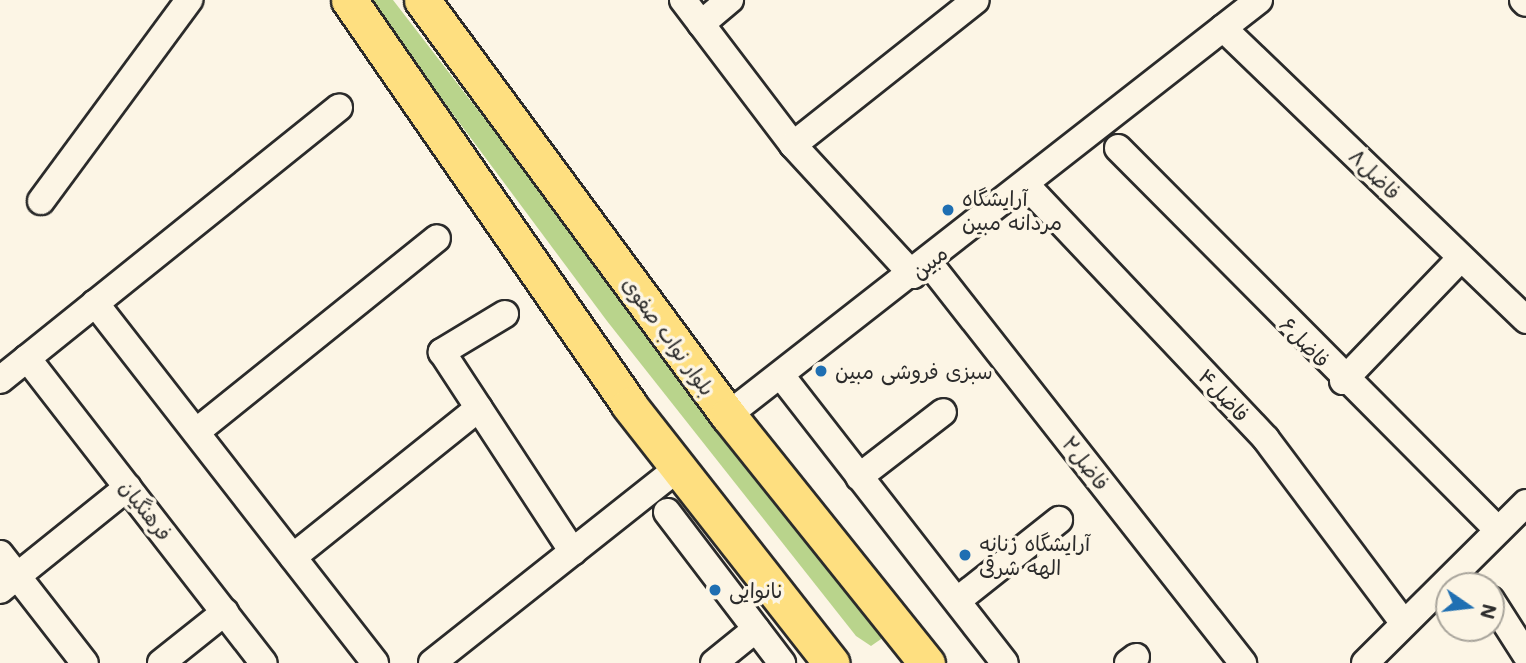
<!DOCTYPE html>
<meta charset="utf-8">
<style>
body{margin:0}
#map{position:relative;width:1526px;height:663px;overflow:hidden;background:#fcf5e5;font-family:Mali,"Playpen Sans Arabic",sans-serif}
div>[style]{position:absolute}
.green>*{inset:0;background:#b9d48c}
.roads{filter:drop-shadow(2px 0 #2b2b2b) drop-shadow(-2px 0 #2b2b2b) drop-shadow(0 2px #2b2b2b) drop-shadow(0 -2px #2b2b2b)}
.minor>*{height:26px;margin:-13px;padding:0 13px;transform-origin:13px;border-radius:13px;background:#fcf5e5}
.major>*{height:35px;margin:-17.5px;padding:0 17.5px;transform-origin:17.5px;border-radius:17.5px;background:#fedf80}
.dots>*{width:19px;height:19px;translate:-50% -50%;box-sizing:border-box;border:4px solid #fcf5e5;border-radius:50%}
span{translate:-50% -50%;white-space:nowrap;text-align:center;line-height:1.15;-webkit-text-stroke:7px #fcf5e5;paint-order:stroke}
.street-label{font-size:21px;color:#2b2b2b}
.poi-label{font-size:21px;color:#2b2b2b}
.left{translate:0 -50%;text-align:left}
.north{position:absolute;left:1435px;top:572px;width:70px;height:70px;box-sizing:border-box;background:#fcf5e5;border:2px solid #a8a49b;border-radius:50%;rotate:104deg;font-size:19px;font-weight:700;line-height:28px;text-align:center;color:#2b2b2b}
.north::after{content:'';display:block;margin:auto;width:24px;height:32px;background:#1f6fb2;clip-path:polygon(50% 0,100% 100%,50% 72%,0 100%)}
</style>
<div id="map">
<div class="green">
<i style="clip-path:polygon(368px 0,393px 0,884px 637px,871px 646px,856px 636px,607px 321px)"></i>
</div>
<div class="roads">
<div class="minor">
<i style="left:683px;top:0;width:182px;rotate:52.8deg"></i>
<i style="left:793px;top:145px;width:177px;rotate:47.3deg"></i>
<i style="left:1523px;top:0;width:4px;rotate:45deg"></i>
<i style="left:701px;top:24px;width:38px;rotate:-40deg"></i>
<i style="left:1223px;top:28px;width:421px;rotate:43.9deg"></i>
<i style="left:793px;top:145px;width:233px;rotate:-38.4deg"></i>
<i style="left:1118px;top:148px;width:539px;rotate:45.15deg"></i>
<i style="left:1026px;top:185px;width:349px;rotate:46.6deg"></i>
<i style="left:1266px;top:439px;width:229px;rotate:53.2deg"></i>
<i style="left:41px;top:201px;width:250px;rotate:-53.6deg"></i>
<i style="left:929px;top:263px;width:509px;rotate:51.87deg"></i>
<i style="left:95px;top:303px;width:456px;rotate:52.1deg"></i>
<i style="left:505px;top:314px;width:74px;rotate:148.9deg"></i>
<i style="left:442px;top:352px;width:239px;rotate:56.8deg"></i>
<i style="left:27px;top:358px;width:386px;rotate:52.2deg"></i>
<i style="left:783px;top:378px;width:361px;rotate:52.1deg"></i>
<i style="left:0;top:380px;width:435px;rotate:-38.8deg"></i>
<i style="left:1343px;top:381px;width:170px;rotate:-46.2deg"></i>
<i style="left:728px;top:415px;width:674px;rotate:-38.01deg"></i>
<i style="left:196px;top:432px;width:309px;rotate:-38.8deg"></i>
<i style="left:859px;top:477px;width:106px;rotate:-37.7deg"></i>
<i style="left:667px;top:512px;width:190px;rotate:52.7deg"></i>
<i style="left:0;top:554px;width:138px;rotate:52.1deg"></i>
<i style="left:293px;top:557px;width:238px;rotate:-38.7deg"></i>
<i style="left:0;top:590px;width:164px;rotate:-38.8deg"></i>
<i style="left:958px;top:600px;width:129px;rotate:-38.4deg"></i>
<i style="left:1491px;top:600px;width:65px;rotate:57.5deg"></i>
<i style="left:161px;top:663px;width:82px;rotate:-38.6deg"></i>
<i style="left:432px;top:663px;width:314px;rotate:-38.4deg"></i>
<i style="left:714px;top:663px;width:54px;rotate:-39deg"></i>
<i style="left:1128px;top:663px;width:10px;rotate:-37deg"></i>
<i style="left:1365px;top:663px;width:227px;rotate:-44.8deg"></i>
</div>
<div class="major">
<i style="left:349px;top:0;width:492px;rotate:55.3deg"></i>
<i style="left:629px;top:405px;width:328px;rotate:51.9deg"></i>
<i style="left:422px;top:0;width:516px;rotate:53.6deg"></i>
<i style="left:728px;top:415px;width:318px;rotate:51.3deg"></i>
</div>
</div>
<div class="dots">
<i style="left:948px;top:210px;background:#1f6fb2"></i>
<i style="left:821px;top:371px;background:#1f6fb2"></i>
<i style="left:965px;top:555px;background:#1f6fb2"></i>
<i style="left:715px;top:590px;background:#1f6fb2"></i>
</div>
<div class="street-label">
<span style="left:1375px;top:174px;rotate:44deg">۸فاضل</span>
<span style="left:929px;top:262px;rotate:-39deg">مبین</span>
<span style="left:669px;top:336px;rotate:54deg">بلوار نواب صفوی</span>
<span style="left:1305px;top:342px;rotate:46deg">۶فاضل</span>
<span style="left:1224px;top:395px;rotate:47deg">۴فاضل</span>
<span style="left:1086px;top:463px;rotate:52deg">۲فاضل</span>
<span style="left:146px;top:510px;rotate:52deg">فرهنگیان</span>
</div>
<div class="poi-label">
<span class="left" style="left:962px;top:210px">آرایشگاه<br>مردانه مبین</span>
<span class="left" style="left:835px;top:371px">سبزی فروشی مبین</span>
<span class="left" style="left:979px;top:555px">آرایشگاه زنانه<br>الهه شرقی</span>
<span class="left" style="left:729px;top:590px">نانوایی</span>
</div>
<div class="north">N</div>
</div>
